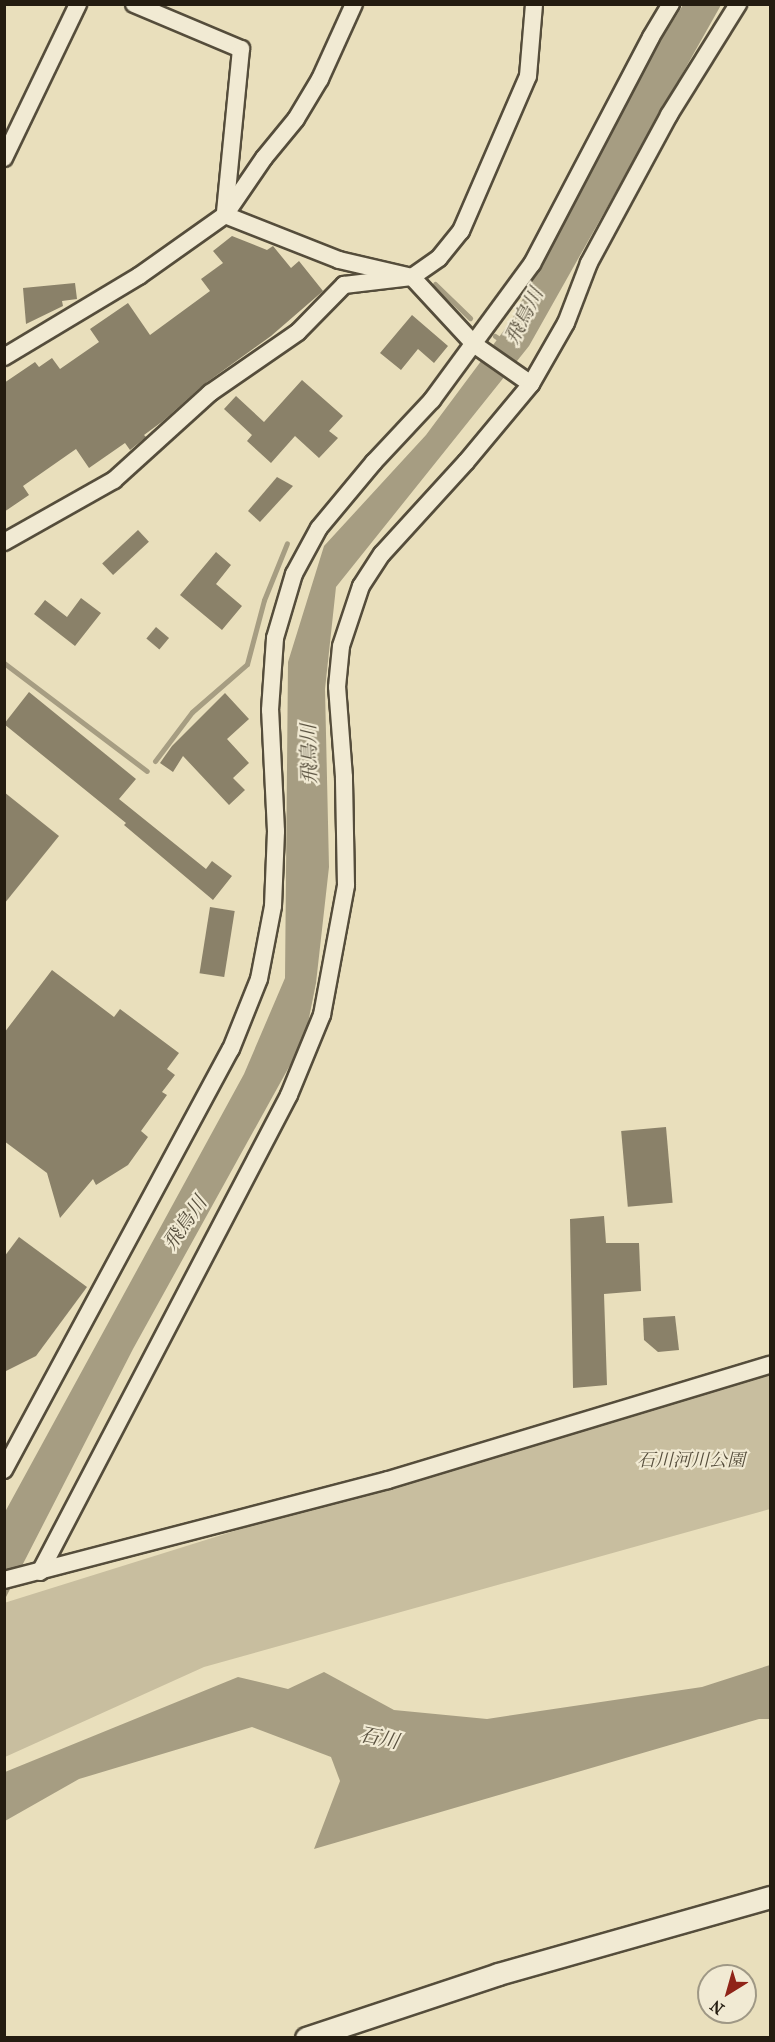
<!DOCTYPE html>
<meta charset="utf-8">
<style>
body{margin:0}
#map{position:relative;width:775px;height:2042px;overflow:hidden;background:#e9dfbc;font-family:"IM FELL French Canon","Noto Serif JP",serif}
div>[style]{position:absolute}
.green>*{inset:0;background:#c8be9f}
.water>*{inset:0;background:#a69d82}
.stream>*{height:5px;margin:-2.5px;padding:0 2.5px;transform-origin:2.5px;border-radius:2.5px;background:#a69d82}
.building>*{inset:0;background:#8a8169;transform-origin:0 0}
.roads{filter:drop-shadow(2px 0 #554d3b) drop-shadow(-2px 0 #554d3b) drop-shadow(0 2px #554d3b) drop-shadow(0 -2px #554d3b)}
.minor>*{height:16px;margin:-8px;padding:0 8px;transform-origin:8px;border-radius:8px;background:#f1ead3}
.tertiary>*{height:21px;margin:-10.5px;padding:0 10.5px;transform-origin:10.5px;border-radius:10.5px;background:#f1ead3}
span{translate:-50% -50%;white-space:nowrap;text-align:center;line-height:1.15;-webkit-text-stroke:4.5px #f1ead3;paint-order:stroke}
.park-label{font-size:18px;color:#554d3b;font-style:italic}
.water-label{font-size:20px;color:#58503e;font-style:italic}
.frame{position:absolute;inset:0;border:6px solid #241c10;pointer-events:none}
.north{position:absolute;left:697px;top:1964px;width:60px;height:60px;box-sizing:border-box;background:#f1ead3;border:2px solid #9f9885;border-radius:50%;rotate:217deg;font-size:16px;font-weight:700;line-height:24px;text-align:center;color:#241c10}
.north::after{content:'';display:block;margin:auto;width:21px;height:27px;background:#8f2418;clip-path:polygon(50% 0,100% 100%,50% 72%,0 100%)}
</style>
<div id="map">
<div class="green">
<i style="clip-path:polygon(770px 1364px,770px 1509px,204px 1667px,5px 1757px,4px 1603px)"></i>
</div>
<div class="water">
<i style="clip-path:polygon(683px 5px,721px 5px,529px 346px,336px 587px,325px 689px,329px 867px,316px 983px,305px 1038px,133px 1349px,5px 1599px,5px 1512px,244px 1074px,285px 978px,288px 662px,324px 546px,426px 435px,511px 321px,654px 51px)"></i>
<i style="clip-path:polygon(770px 1665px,770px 1719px,759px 1719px,314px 1849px,340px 1781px,331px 1757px,252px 1727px,79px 1779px,5px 1821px,5px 1772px,238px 1677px,288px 1689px,324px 1672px,394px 1710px,487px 1719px,702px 1687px)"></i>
</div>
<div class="stream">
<i style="left:435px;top:284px;width:49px;rotate:44.2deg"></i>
<i style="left:495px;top:336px;width:11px;rotate:34deg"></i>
<i style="left:4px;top:663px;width:179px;rotate:37.1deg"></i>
<i style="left:155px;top:761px;width:61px;rotate:-52.9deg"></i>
<i style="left:192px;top:712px;width:73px;rotate:-41.1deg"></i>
<i style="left:247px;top:664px;width:66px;rotate:-75.1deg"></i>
<i style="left:264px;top:600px;width:61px;rotate:-68deg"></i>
</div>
<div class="building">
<i style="clip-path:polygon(232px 236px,267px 250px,273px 246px,291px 268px,299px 261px,323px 291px,271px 336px,203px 385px,163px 421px,144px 435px,146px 437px,130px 450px,125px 443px,89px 468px,76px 449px,23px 486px,29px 495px,4px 512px,4px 383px,35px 362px,39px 367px,52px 358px,60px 369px,99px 342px,90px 329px,128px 303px,150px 335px,210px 291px,201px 279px,223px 263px,213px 251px)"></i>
<i style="clip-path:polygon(75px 283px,77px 299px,62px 301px,63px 306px,26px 324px,23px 288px)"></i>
<i style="clip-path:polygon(412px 315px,448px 346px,434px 363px,418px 349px,401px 370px,380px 353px)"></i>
<i style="clip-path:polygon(302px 380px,343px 416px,329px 431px,338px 438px,319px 458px,295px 436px,271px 463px,247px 441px,252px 435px,224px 409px,236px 396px,264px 422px)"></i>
<i style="clip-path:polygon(277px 477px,293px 486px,260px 522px,248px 511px)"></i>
<i style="left:138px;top:530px;width:16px;height:49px;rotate:47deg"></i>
<i style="clip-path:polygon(216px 552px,231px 565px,216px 584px,242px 606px,222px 630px,180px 595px)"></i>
<i style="clip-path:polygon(81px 598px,101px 613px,75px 646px,34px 614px,45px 600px,67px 617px)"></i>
<i style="left:156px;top:627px;width:17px;height:15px;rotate:40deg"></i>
<i style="clip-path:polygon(29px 692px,136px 779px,119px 799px,206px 869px,212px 861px,232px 876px,213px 900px,124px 825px,126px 823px,4px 724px)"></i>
<i style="clip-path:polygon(225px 693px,249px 719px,227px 739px,249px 763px,233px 778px,245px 790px,229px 805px,183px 756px,173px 772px,160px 763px,172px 746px)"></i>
<i style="clip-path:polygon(4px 792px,59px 836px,4px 904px)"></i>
<i style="left:210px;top:907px;width:25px;height:67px;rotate:9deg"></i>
<i style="clip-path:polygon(52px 970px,114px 1017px,120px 1009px,179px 1053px,167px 1069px,175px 1075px,162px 1092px,167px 1095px,141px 1131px,148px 1137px,128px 1165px,96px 1185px,93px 1179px,60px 1218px,47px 1173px,4px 1141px,4px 1033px)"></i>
<i style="left:666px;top:1127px;width:76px;height:45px;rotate:85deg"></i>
<i style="clip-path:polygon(604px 1216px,606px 1243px,639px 1243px,641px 1291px,604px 1294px,607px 1385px,573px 1388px,570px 1219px)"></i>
<i style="clip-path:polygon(19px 1237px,87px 1287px,36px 1356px,4px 1372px,4px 1257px)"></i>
<i style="clip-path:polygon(675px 1316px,679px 1350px,658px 1352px,644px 1340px,643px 1318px)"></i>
</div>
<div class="roads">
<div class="minor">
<i style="left:134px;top:4px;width:116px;rotate:22.8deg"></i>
<i style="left:241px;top:49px;width:165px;rotate:95.6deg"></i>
<i style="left:4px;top:158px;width:171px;rotate:-64.3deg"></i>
<i style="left:225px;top:215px;width:123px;rotate:21.5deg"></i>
<i style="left:339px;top:260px;width:75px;rotate:13.1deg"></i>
<i style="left:412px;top:277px;width:93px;rotate:47.2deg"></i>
<i style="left:475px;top:345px;width:68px;rotate:34.9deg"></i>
<i style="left:4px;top:357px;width:157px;rotate:-31deg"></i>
<i style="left:139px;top:276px;width:105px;rotate:-35.3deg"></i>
<i style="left:225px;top:215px;width:69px;rotate:-55.6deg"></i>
<i style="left:264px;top:158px;width:50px;rotate:-50.6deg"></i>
<i style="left:296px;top:119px;width:47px;rotate:-59deg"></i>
<i style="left:320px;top:79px;width:82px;rotate:-65.6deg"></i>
<i style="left:4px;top:542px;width:126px;rotate:-29.4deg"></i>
<i style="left:114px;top:480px;width:130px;rotate:-42.2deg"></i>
<i style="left:210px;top:393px;width:107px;rotate:-34.7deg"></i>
<i style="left:298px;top:332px;width:66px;rotate:-45.6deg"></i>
<i style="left:344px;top:285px;width:68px;rotate:-6.7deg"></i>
<i style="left:412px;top:277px;width:33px;rotate:-35deg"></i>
<i style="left:439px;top:258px;width:35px;rotate:-51deg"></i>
<i style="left:461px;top:231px;width:169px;rotate:-66.6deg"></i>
<i style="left:528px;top:76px;width:72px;rotate:-85.2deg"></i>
<i style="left:4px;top:1470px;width:478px;rotate:-61.7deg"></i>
<i style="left:231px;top:1049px;width:75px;rotate:-68.2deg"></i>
<i style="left:259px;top:979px;width:74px;rotate:-79.1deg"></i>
<i style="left:273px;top:906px;width:75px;rotate:-87.7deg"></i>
<i style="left:276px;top:831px;width:121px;rotate:-92.8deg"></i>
<i style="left:270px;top:710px;width:72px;rotate:-86deg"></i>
<i style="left:275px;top:638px;width:67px;rotate:-73.5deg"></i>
<i style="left:294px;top:574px;width:52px;rotate:-61.5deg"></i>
<i style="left:319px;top:528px;width:86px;rotate:-50.2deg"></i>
<i style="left:374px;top:462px;width:85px;rotate:-46.9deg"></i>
<i style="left:432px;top:400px;width:169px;rotate:-53.7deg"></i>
<i style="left:532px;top:264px;width:256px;rotate:-62.3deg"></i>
<i style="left:651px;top:37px;width:39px;rotate:-59deg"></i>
<i style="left:40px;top:1572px;width:538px;rotate:-62.43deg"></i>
<i style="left:289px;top:1095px;width:87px;rotate:-67.6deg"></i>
<i style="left:322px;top:1015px;width:132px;rotate:-79.5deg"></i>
<i style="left:346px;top:885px;width:108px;rotate:-91.1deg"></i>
<i style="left:344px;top:777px;width:90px;rotate:-94.4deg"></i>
<i style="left:337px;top:687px;width:41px;rotate:-84.4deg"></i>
<i style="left:341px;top:646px;width:63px;rotate:-71.6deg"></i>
<i style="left:361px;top:586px;width:38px;rotate:-57deg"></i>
<i style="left:382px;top:554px;width:125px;rotate:-47.6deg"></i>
<i style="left:466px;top:462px;width:102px;rotate:-50.2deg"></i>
<i style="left:531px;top:384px;width:70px;rotate:-60.2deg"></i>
<i style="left:566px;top:323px;width:64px;rotate:-69deg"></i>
<i style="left:589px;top:263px;width:168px;rotate:-61.6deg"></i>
<i style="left:669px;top:115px;width:131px;rotate:-58.1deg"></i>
<i style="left:4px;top:1580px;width:397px;rotate:-14.6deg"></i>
<i style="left:388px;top:1480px;width:399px;rotate:-16.8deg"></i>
</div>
<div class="tertiary">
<i style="left:306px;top:2038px;width:202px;rotate:-18.4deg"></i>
<i style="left:498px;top:1974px;width:283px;rotate:-15.8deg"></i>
</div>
</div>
<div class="park-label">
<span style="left:691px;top:1461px">石川河川公園</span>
</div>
<div class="water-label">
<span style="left:524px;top:316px;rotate:-63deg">飛鳥川</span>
<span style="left:309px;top:754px;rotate:-91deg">飛鳥川</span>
<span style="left:185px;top:1223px;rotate:-55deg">飛鳥川</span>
<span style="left:379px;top:1738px;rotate:12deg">石川</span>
</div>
<div class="frame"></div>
<div class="north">N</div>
</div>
